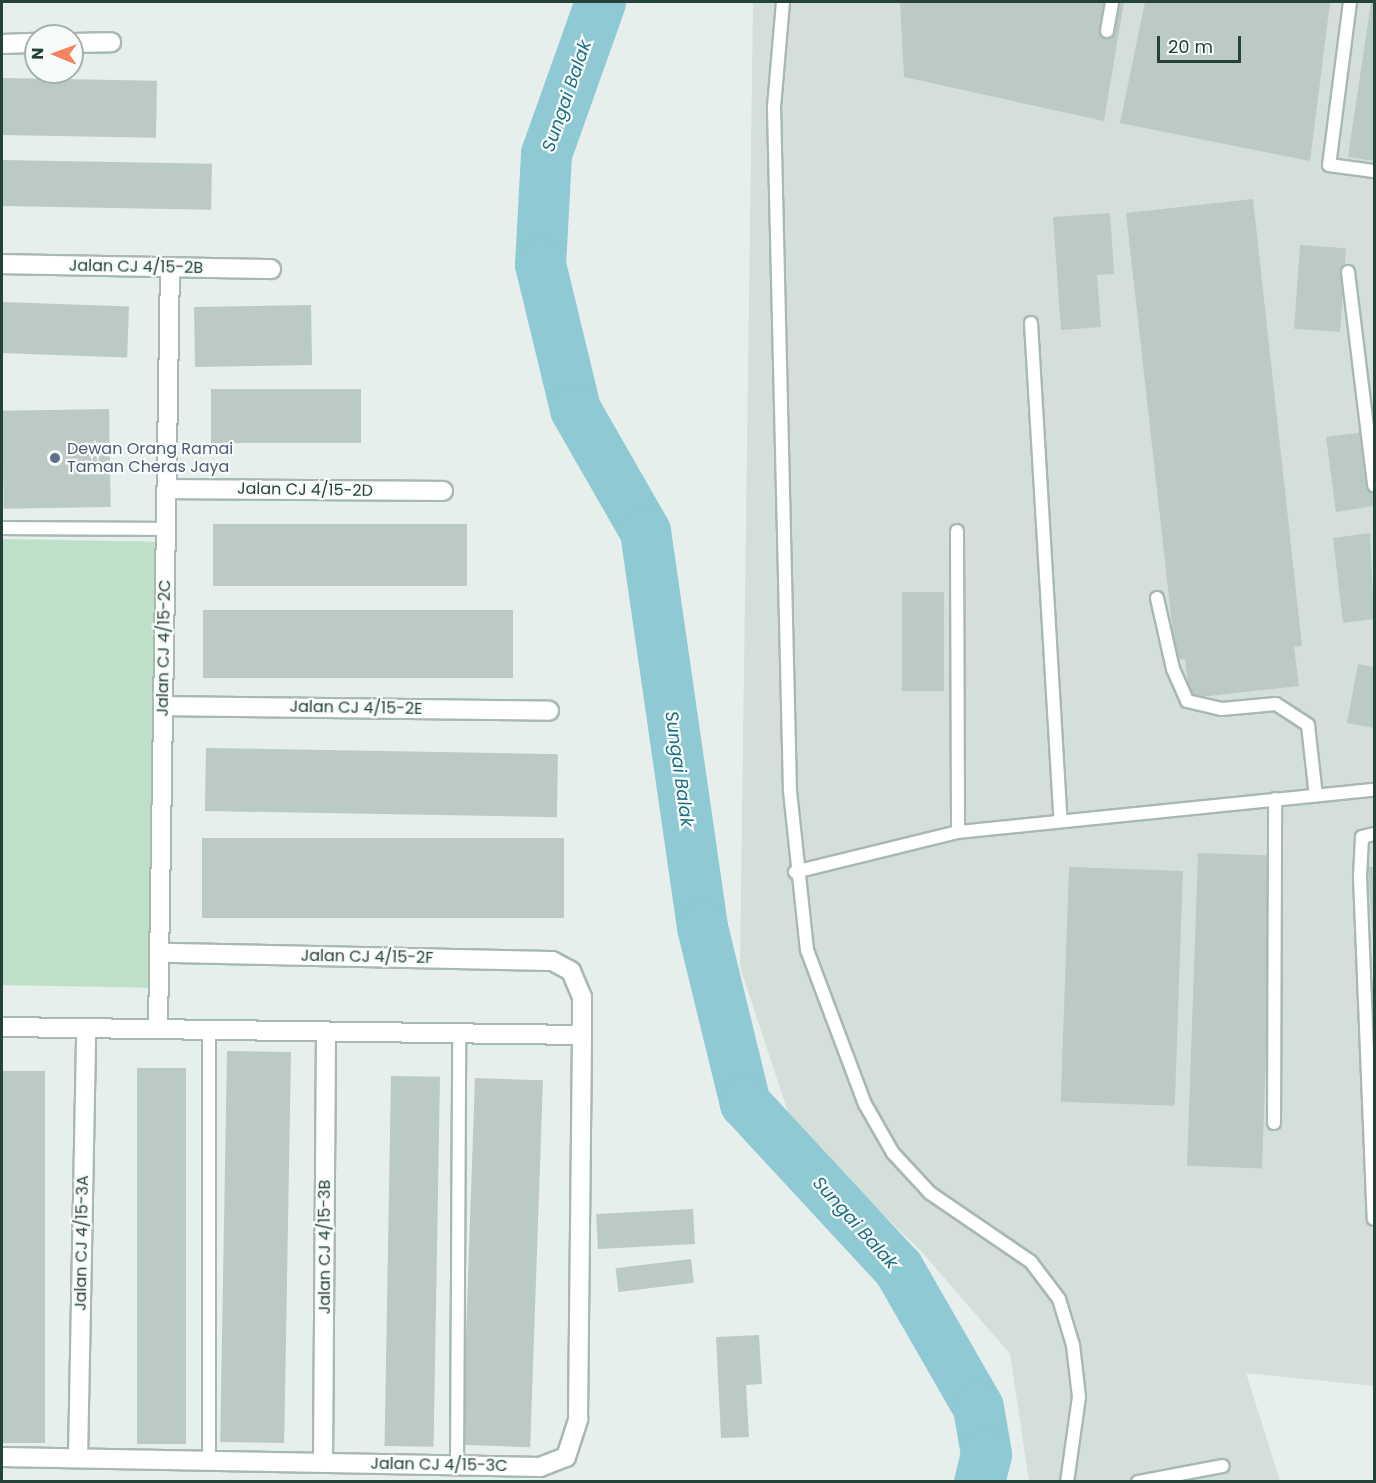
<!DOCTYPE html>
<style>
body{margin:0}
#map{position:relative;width:1376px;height:1483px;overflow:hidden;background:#e6efeb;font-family:Poppins,sans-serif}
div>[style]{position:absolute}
.built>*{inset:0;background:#d4dfda}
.green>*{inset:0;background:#bfe0c8;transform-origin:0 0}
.river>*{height:51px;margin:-25.5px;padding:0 25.5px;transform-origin:25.5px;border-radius:25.5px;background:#8ec9d4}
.building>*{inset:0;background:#bbcac4;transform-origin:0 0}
.roads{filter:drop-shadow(2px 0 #a8b8b2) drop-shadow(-2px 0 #a8b8b2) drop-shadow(0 2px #a8b8b2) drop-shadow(0 -2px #a8b8b2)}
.service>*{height:12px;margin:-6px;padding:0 6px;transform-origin:6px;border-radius:6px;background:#fff}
.minor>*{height:18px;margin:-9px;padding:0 9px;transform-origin:9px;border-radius:9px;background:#fff}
.dots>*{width:16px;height:16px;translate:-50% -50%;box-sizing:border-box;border:3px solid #f7fbf9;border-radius:50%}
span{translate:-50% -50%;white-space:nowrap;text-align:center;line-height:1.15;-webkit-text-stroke:4.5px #f7fbf9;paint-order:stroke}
.street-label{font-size:16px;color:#24423a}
.service-label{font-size:16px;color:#4e5e75}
.left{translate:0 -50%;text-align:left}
.water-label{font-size:18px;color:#1c6f80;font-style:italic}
.frame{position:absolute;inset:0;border:3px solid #24423a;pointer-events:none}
.north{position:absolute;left:24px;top:24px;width:60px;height:60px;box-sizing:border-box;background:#f7fbf9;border:2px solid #a3b1ad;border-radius:50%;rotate:271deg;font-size:16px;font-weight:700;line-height:24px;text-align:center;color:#24423a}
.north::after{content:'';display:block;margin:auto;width:21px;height:27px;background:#f4845f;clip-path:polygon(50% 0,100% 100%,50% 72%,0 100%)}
.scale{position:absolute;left:1157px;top:36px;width:84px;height:27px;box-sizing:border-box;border:3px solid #24423a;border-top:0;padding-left:8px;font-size:18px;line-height:21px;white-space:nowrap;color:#24423a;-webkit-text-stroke:4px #f7fbf9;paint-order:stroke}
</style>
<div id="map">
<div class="built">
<i style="clip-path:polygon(753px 2px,1374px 2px,1374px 1386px,1246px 1373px,1280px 1481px,1029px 1481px,1010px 1354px,921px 1251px,793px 1127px,740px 967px)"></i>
</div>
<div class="green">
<i style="left:2px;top:539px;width:155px;height:446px;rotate:1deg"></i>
</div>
<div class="river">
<i style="left:600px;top:2px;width:161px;rotate:109.6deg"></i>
<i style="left:546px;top:154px;width:110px;rotate:93.1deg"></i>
<i style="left:540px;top:264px;width:149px;rotate:76.4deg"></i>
<i style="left:575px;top:409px;width:141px;rotate:60.2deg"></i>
<i style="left:645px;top:531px;width:400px;rotate:81.8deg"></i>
<i style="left:702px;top:927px;width:181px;rotate:76.3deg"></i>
<i style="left:745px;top:1103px;width:225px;rotate:47.2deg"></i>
<i style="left:898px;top:1268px;width:160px;rotate:60.1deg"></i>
<i style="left:978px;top:1407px;width:48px;rotate:80.3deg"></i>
<i style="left:986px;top:1454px;width:29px;rotate:104deg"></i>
</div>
<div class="building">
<i style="clip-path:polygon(900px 2px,1124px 2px,1104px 121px,904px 77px)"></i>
<i style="clip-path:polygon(1145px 2px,1330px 3px,1310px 161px,1120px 123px)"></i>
<i style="clip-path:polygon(1371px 2px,1374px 2px,1374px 161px,1348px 157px)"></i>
<i style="left:2px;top:78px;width:155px;height:57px;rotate:1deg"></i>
<i style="left:2px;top:160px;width:210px;height:46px;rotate:1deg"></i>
<i style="clip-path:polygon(1253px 199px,1302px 646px,1294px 647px,1299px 686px,1190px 698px,1185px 659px,1176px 660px,1126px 213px)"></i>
<i style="clip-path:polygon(1110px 213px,1114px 274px,1097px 275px,1101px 327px,1061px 330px,1053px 217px)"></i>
<i style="left:1300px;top:245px;width:46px;height:84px;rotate:4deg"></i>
<i style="left:2px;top:302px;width:127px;height:51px;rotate:2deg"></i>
<i style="left:311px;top:305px;width:60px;height:117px;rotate:89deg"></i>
<i style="left:211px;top:389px;width:150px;height:54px"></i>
<i style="left:109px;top:409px;width:98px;height:107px;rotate:89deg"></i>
<i style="clip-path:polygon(1373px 431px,1374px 506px,1336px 512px,1326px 437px)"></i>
<i style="left:467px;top:524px;width:62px;height:254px;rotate:90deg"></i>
<i style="clip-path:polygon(1370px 533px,1374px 619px,1343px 623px,1333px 538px)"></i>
<i style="left:902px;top:592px;width:42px;height:99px"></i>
<i style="left:203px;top:610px;width:310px;height:68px"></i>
<i style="clip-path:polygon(1358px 664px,1374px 667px,1374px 728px,1347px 723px)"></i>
<i style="left:206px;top:748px;width:352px;height:63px;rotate:1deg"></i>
<i style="left:202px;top:838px;width:362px;height:80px"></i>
<i style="left:1198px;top:853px;width:75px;height:313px;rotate:2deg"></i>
<i style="left:1069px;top:867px;width:114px;height:235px;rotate:2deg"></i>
<i style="clip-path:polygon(1368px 867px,1374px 867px,1374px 940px,1373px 940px)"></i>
<i style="left:227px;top:1051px;width:64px;height:391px;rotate:1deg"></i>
<i style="left:137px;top:1068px;width:49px;height:376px"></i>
<i style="left:2px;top:1071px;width:43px;height:372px"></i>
<i style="left:391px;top:1076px;width:49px;height:370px;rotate:1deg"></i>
<i style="left:475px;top:1078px;width:68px;height:367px;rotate:2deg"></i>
<i style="left:693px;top:1209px;width:35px;height:97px;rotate:87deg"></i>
<i style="left:691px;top:1259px;width:24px;height:76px;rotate:83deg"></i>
<i style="clip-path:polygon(759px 1335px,762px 1384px,746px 1385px,749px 1437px,721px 1438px,716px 1337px)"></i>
</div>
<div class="roads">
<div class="service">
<i style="left:783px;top:2px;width:105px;rotate:94.9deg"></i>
<i style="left:774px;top:107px;width:684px;rotate:88.66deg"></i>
<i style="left:790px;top:791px;width:160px;rotate:83.9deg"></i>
<i style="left:807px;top:950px;width:165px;rotate:69.4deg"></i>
<i style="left:865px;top:1104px;width:56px;rotate:60.3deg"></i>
<i style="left:893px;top:1153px;width:54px;rotate:47.2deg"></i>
<i style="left:930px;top:1193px;width:122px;rotate:34.3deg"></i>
<i style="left:1031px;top:1262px;width:46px;rotate:52.9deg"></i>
<i style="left:1059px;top:1299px;width:48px;rotate:73.1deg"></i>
<i style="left:1073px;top:1345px;width:52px;rotate:83.4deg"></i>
<i style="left:1079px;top:1397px;width:86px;rotate:98deg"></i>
<i style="left:1350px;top:2px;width:164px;rotate:97.3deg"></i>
<i style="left:1329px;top:165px;width:45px;rotate:7.6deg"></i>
<i style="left:1107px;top:31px;width:29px;rotate:-80deg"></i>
<i style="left:1348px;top:272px;width:215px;rotate:83deg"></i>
<i style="left:1031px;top:323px;width:496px;rotate:86.6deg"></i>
<i style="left:2px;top:528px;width:164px;rotate:0.3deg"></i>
<i style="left:957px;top:531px;width:301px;rotate:89.8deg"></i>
<i style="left:1157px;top:598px;width:73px;rotate:77.3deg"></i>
<i style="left:1173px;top:669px;width:35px;rotate:66deg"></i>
<i style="left:1187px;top:701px;width:36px;rotate:13deg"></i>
<i style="left:1222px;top:709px;width:54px;rotate:-5.3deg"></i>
<i style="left:1276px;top:704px;width:38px;rotate:33deg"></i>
<i style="left:1308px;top:725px;width:71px;rotate:83.6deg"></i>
<i style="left:1374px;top:834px;width:12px;rotate:166deg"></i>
<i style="left:1362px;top:837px;width:40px;rotate:92.9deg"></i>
<i style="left:1360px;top:877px;width:342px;rotate:87.7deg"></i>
<i style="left:795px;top:872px;width:168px;rotate:-13.8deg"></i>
<i style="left:958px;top:832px;width:418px;rotate:-5.8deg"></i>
<i style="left:1274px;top:1123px;width:324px;rotate:-89.8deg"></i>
<i style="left:209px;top:1461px;width:432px;rotate:-90deg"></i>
<i style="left:457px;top:1465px;width:432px;rotate:-89.7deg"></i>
<i style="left:1138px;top:1482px;width:86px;rotate:-10.7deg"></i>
</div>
<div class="minor">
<i style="left:72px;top:43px;width:39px;rotate:-1deg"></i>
<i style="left:2px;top:44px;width:34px;rotate:-2deg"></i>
<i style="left:2px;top:264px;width:269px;rotate:1.1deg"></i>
<i style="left:167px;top:489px;width:276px;rotate:0.4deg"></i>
<i style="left:164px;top:706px;width:385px;rotate:0.7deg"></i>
<i style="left:2px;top:1027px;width:580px;rotate:0.79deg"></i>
<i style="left:158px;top:1029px;width:762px;rotate:-89.1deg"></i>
<i style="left:2px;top:1457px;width:538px;rotate:1.06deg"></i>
<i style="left:540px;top:1467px;width:28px;rotate:-21deg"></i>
<i style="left:566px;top:1457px;width:40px;rotate:-72deg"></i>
<i style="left:578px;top:1419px;width:384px;rotate:-89.4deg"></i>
<i style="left:582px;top:1035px;width:38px;rotate:-90deg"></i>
<i style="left:582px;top:997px;width:28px;rotate:-113deg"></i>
<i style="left:571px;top:971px;width:21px;rotate:-152deg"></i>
<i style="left:552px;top:961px;width:392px;rotate:-178.8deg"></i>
<i style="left:78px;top:1458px;width:430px;rotate:-88.9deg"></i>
<i style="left:323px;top:1463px;width:432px;rotate:-89.6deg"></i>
</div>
</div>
<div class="dots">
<i style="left:55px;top:458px;background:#5c6f8a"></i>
</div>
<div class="street-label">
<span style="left:136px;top:267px;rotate:1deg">Jalan CJ 4/15-2B</span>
<span style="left:305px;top:490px;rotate:1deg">Jalan CJ 4/15-2D</span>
<span style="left:164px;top:648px;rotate:-89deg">Jalan CJ 4/15-2C</span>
<span style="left:356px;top:708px;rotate:1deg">Jalan CJ 4/15-2E</span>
<span style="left:367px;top:957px;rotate:1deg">Jalan CJ 4/15-2F</span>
<span style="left:82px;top:1243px;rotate:-89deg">Jalan CJ 4/15-3A</span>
<span style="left:325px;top:1247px;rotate:-90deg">Jalan CJ 4/15-3B</span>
<span style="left:439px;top:1465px;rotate:1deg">Jalan CJ 4/15-3C</span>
</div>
<div class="service-label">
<span class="left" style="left:67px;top:458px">Dewan Orang Ramai<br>Taman Cheras Jaya</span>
</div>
<div class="water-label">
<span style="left:567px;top:96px;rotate:-71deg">Sungai Balak</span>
<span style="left:679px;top:769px;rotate:82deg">Sungai Balak</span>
<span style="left:855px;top:1223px;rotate:48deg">Sungai Balak</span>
</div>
<div class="frame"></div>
<div class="north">N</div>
<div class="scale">20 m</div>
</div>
